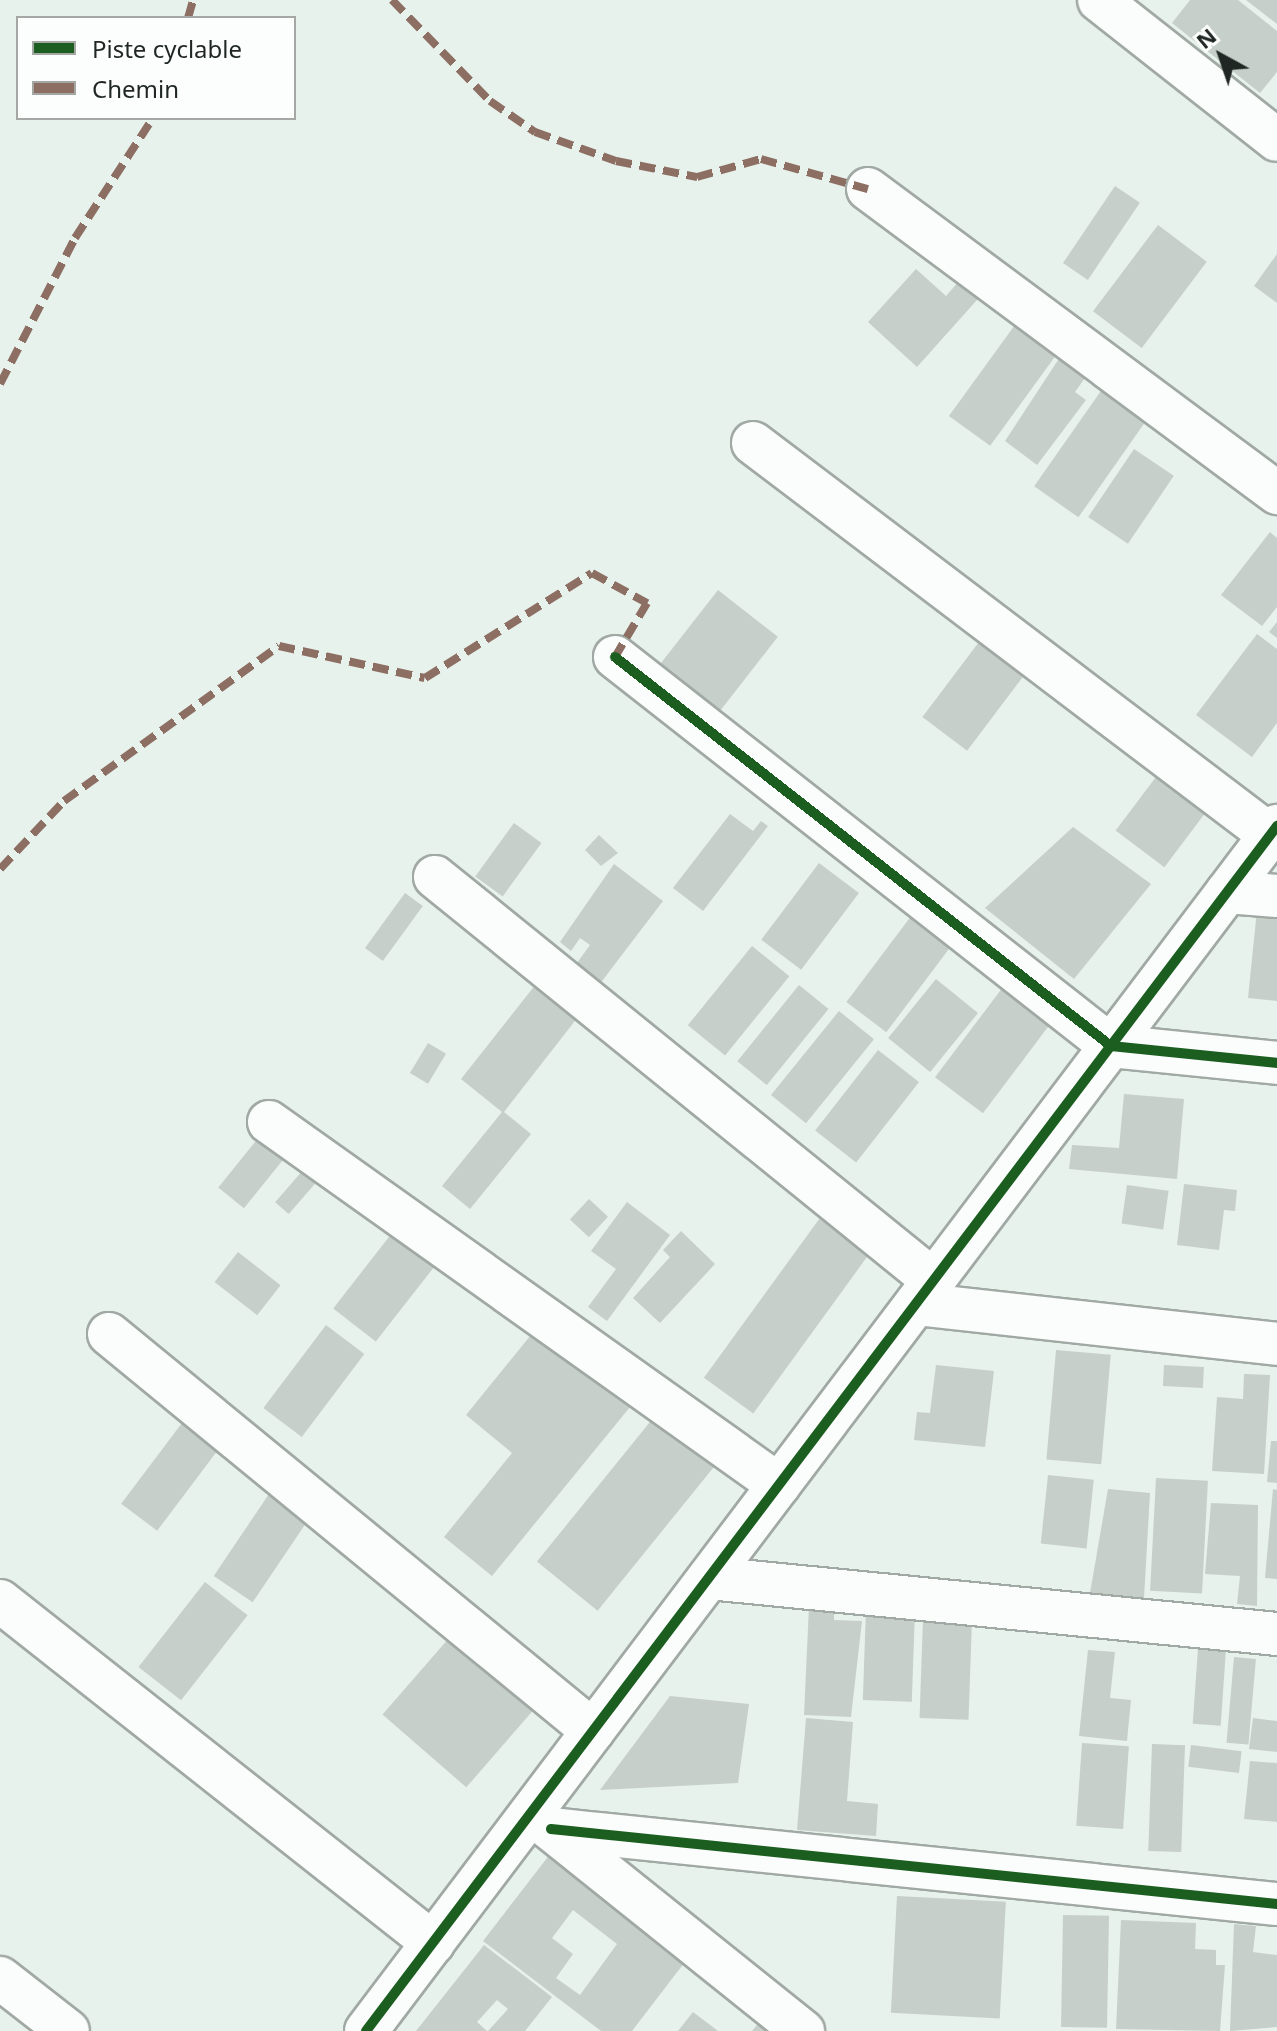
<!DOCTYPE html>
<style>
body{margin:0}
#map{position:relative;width:1277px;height:2031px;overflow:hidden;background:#e7f2ec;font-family:"Noto Sans",sans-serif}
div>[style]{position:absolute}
.building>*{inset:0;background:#c7cfca;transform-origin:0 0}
.roads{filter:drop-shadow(2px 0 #a1a9a4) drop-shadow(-2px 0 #a1a9a4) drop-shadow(0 2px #a1a9a4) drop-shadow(0 -2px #a1a9a4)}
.minor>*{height:42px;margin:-21px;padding:0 21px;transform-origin:21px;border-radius:21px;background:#fbfdfc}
.quiet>*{height:8px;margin-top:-4px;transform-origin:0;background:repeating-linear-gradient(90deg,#8d6e63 0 16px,transparent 0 24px)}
.cycleway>*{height:10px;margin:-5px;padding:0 5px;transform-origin:5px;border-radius:5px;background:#1b5e20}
span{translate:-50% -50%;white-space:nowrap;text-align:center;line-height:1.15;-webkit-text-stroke:8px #fbfefc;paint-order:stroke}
.legend{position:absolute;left:16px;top:16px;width:280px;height:104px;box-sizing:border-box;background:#fbfefc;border:2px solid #a3a8a5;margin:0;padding:10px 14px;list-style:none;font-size:24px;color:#1f2623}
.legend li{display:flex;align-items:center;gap:16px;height:40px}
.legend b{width:40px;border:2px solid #a3a8a5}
.north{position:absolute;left:1181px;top:16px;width:80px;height:80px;-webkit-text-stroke:6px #fbfefc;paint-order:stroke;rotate:320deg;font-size:22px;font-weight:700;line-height:32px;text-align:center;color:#1f2623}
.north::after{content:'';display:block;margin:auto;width:28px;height:36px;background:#1f2623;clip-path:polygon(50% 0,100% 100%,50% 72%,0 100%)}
</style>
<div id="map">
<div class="building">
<i style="clip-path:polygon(1190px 0,1238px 0,1277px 31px,1277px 72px,1260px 93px,1172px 23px)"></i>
<i style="clip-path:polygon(1246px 0,1277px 0,1277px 24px)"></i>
<i style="left:1115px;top:186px;width:30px;height:93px;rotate:34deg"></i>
<i style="left:1158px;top:225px;width:61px;height:108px;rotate:37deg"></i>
<i style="clip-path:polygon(1277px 254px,1277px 303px,1254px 286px)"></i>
<i style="clip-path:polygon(916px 269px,946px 296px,966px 273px,985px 291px,917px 367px,868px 322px)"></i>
<i style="left:1020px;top:318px;width:51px;height:121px;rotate:36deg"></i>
<i style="clip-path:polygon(1064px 351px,1090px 371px,1075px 392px,1086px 400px,1037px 465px,1005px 441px)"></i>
<i style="left:1103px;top:388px;width:54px;height:120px;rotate:35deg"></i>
<i style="left:1134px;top:449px;width:48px;height:82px;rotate:34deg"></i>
<i style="clip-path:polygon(1270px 532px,1277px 538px,1277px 607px,1262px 626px,1221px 595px)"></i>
<i style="left:718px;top:590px;width:76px;height:96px;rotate:38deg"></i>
<i style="clip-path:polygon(1277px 622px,1277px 638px,1269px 632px)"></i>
<i style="left:991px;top:626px;width:56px;height:114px;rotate:37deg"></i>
<i style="clip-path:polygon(1257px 634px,1277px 649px,1277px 723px,1252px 757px,1196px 715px)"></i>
<i style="left:1168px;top:761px;width:61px;height:87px;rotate:37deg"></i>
<i style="clip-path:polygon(730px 814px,753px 831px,761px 821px,768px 826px,703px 911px,673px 888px)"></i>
<i style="left:514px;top:823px;width:34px;height:66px;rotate:36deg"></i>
<i style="clip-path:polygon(1073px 827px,1151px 884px,1074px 979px,985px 908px)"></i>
<i style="clip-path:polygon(599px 835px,618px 853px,601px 866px,585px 850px)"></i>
<i style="left:819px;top:863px;width:50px;height:96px;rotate:37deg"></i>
<i style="clip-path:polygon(614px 864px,663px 901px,599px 985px,574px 967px,590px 945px,580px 938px,571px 951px,560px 942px)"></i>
<i style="left:405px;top:893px;width:22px;height:68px;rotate:36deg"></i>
<i style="clip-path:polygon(1257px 910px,1277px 912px,1277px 1001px,1248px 998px)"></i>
<i style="left:915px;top:911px;width:50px;height:114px;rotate:37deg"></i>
<i style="left:752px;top:946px;width:48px;height:102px;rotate:39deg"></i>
<i style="left:936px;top:979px;width:54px;height:76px;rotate:39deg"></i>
<i style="left:1006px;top:983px;width:60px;height:118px;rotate:37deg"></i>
<i style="clip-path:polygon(536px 984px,578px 1017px,504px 1112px,531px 1134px,470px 1209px,442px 1186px,502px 1112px,461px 1079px)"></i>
<i style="left:799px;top:985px;width:38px;height:98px;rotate:39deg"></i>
<i style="left:839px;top:1011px;width:45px;height:108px;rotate:39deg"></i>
<i style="left:428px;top:1043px;width:21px;height:35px;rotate:31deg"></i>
<i style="left:878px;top:1050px;width:52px;height:102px;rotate:38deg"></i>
<i style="clip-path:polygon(1124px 1094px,1184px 1099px,1177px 1179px,1069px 1169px,1072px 1145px,1119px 1148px)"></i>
<i style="left:268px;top:1126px;width:33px;height:79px;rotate:39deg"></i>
<i style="left:304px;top:1169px;width:18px;height:44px;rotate:41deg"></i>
<i style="clip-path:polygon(1184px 1184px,1237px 1190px,1235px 1211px,1224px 1210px,1219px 1250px,1177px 1245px)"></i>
<i style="left:1127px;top:1185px;width:42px;height:39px;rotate:8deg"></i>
<i style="left:589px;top:1199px;width:26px;height:28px;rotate:43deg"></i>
<i style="clip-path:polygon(627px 1202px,670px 1235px,607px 1321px,588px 1307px,616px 1269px,591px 1251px)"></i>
<i style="left:825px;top:1211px;width:61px;height:206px;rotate:36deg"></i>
<i style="left:396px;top:1228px;width:54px;height:102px;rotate:38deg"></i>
<i style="clip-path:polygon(681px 1231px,715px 1264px,660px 1323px,633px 1298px,670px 1257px,663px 1250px)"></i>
<i style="left:238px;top:1252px;width:54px;height:38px;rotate:38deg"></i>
<i style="left:326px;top:1325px;width:48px;height:104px;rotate:37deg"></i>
<i style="clip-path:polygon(535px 1330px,630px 1407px,492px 1576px,444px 1537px,512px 1453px,466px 1415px)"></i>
<i style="left:1056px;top:1350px;width:55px;height:110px;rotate:5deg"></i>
<i style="clip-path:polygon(936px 1365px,994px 1371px,985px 1447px,914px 1440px,917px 1412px,930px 1413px)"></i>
<i style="left:1164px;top:1365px;width:40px;height:21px;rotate:3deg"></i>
<i style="clip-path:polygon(1244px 1374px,1270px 1375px,1264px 1474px,1212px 1471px,1217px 1397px,1243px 1399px)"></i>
<i style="left:654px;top:1417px;width:78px;height:186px;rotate:39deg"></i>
<i style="left:185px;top:1419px;width:45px;height:106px;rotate:37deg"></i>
<i style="clip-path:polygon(1271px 1441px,1277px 1441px,1277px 1483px,1267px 1482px)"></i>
<i style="left:1048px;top:1475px;width:46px;height:69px;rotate:6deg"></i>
<i style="left:1156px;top:1478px;width:52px;height:113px;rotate:3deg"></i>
<i style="left:273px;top:1488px;width:47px;height:106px;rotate:34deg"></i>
<i style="clip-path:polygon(1108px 1489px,1150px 1493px,1144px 1598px,1090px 1593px)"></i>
<i style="clip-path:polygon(1273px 1489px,1277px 1490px,1277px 1579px,1265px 1578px)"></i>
<i style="clip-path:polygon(1211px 1503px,1258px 1505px,1257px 1606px,1237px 1604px,1240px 1576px,1205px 1574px)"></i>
<i style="left:205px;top:1582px;width:54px;height:108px;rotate:38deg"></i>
<i style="clip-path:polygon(809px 1606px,834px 1608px,834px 1620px,862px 1621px,851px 1717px,804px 1715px)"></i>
<i style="left:866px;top:1609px;width:49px;height:91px;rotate:2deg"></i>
<i style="left:923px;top:1619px;width:49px;height:99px;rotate:2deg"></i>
<i style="left:456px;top:1630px;width:111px;height:112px;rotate:41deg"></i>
<i style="left:1199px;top:1634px;width:28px;height:90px;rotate:4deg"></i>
<i style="clip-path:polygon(1088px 1650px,1115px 1652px,1110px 1698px,1131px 1700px,1127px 1741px,1079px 1736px)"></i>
<i style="left:1234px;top:1657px;width:22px;height:86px;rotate:5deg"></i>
<i style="clip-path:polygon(670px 1696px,749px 1704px,738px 1783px,600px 1790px)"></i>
<i style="clip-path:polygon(806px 1718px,853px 1722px,847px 1801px,878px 1804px,876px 1836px,797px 1830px)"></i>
<i style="clip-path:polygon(1253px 1718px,1277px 1721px,1277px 1752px,1249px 1749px)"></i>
<i style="left:1082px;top:1743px;width:47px;height:83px;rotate:4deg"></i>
<i style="left:1152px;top:1744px;width:33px;height:107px;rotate:2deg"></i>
<i style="left:1191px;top:1745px;width:51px;height:22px;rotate:7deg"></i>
<i style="clip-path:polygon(1250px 1761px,1277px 1763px,1277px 1822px,1244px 1819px)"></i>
<i style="clip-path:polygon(evenodd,554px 1849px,691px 1954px,632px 2031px,601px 2031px,483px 1941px,554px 1849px,573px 1910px,617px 1944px,580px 1995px,556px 1978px,573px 1954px,552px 1938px,573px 1910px)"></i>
<i style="left:897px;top:1896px;width:109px;height:117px;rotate:3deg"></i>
<i style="left:1063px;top:1915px;width:46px;height:112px;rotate:1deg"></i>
<i style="clip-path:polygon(1121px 1920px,1196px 1923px,1195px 1949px,1216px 1950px,1216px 1965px,1225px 1965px,1220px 2031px,1116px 2029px)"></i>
<i style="clip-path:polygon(1234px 1924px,1256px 1926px,1253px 1952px,1277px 1955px,1277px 2027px,1230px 2031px)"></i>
<i style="clip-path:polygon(484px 1945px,552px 1997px,525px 2031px,488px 2031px,508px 2009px,497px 2000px,477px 2022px,487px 2031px,416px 2031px)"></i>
<i style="clip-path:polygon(693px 2012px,718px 2031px,678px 2031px)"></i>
<i style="clip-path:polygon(765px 2015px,786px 2031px,752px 2031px)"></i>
</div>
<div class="roads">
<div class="minor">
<i style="left:1099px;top:0;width:226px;rotate:38.2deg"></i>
<i style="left:868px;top:189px;width:510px;rotate:36.62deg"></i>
<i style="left:753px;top:443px;width:649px;rotate:37.17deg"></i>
<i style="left:615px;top:657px;width:630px;rotate:38.11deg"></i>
<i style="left:1111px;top:1046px;width:167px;rotate:5.8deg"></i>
<i style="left:435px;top:877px;width:642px;rotate:38.99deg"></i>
<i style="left:1227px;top:892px;width:50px;rotate:4.6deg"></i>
<i style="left:269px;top:1122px;width:626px;rotate:35.44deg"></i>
<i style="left:916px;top:1304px;width:363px;rotate:6.3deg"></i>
<i style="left:109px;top:1334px;width:626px;rotate:39.36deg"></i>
<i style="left:709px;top:1578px;width:571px;rotate:5.63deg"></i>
<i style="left:0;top:1601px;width:552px;rotate:38.3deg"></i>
<i style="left:548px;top:1827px;width:327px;rotate:38.7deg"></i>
<i style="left:551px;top:1829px;width:730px;rotate:5.9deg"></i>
<i style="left:0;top:1978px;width:86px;rotate:37.9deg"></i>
<i style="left:366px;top:2031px;width:1511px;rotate:-52.91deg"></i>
</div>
</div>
<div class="quiet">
<i style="left:392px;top:0;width:141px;rotate:45.9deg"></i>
<i style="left:490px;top:101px;width:55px;rotate:34.6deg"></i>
<i style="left:535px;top:132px;width:86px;rotate:19.7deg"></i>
<i style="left:616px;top:161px;width:83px;rotate:11.2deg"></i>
<i style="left:697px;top:177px;width:66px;rotate:-15.7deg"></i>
<i style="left:761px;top:159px;width:111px;rotate:15.7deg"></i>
<i style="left:188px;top:18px;width:19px;rotate:-74deg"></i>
<i style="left:0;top:384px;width:164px;rotate:-62.8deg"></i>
<i style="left:75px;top:238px;width:143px;rotate:-57deg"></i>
<i style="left:0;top:869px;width:93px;rotate:-46.7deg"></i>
<i style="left:64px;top:801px;width:265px;rotate:-35.8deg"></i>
<i style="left:279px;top:646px;width:149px;rotate:12.4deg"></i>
<i style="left:425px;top:678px;width:197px;rotate:-32.2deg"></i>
<i style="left:592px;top:573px;width:63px;rotate:28.6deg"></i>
<i style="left:647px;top:603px;width:63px;rotate:120.7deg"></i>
</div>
<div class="cycleway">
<i style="left:615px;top:657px;width:630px;rotate:38.11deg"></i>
<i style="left:1111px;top:1046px;width:167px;rotate:5.8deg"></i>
<i style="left:551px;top:1829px;width:730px;rotate:5.9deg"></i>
<i style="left:366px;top:2031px;width:1511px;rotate:-52.91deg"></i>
</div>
<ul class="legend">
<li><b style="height:10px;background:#1b5e20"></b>Piste cyclable</li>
<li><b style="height:10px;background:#8d6e63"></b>Chemin</li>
</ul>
<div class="north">N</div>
</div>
